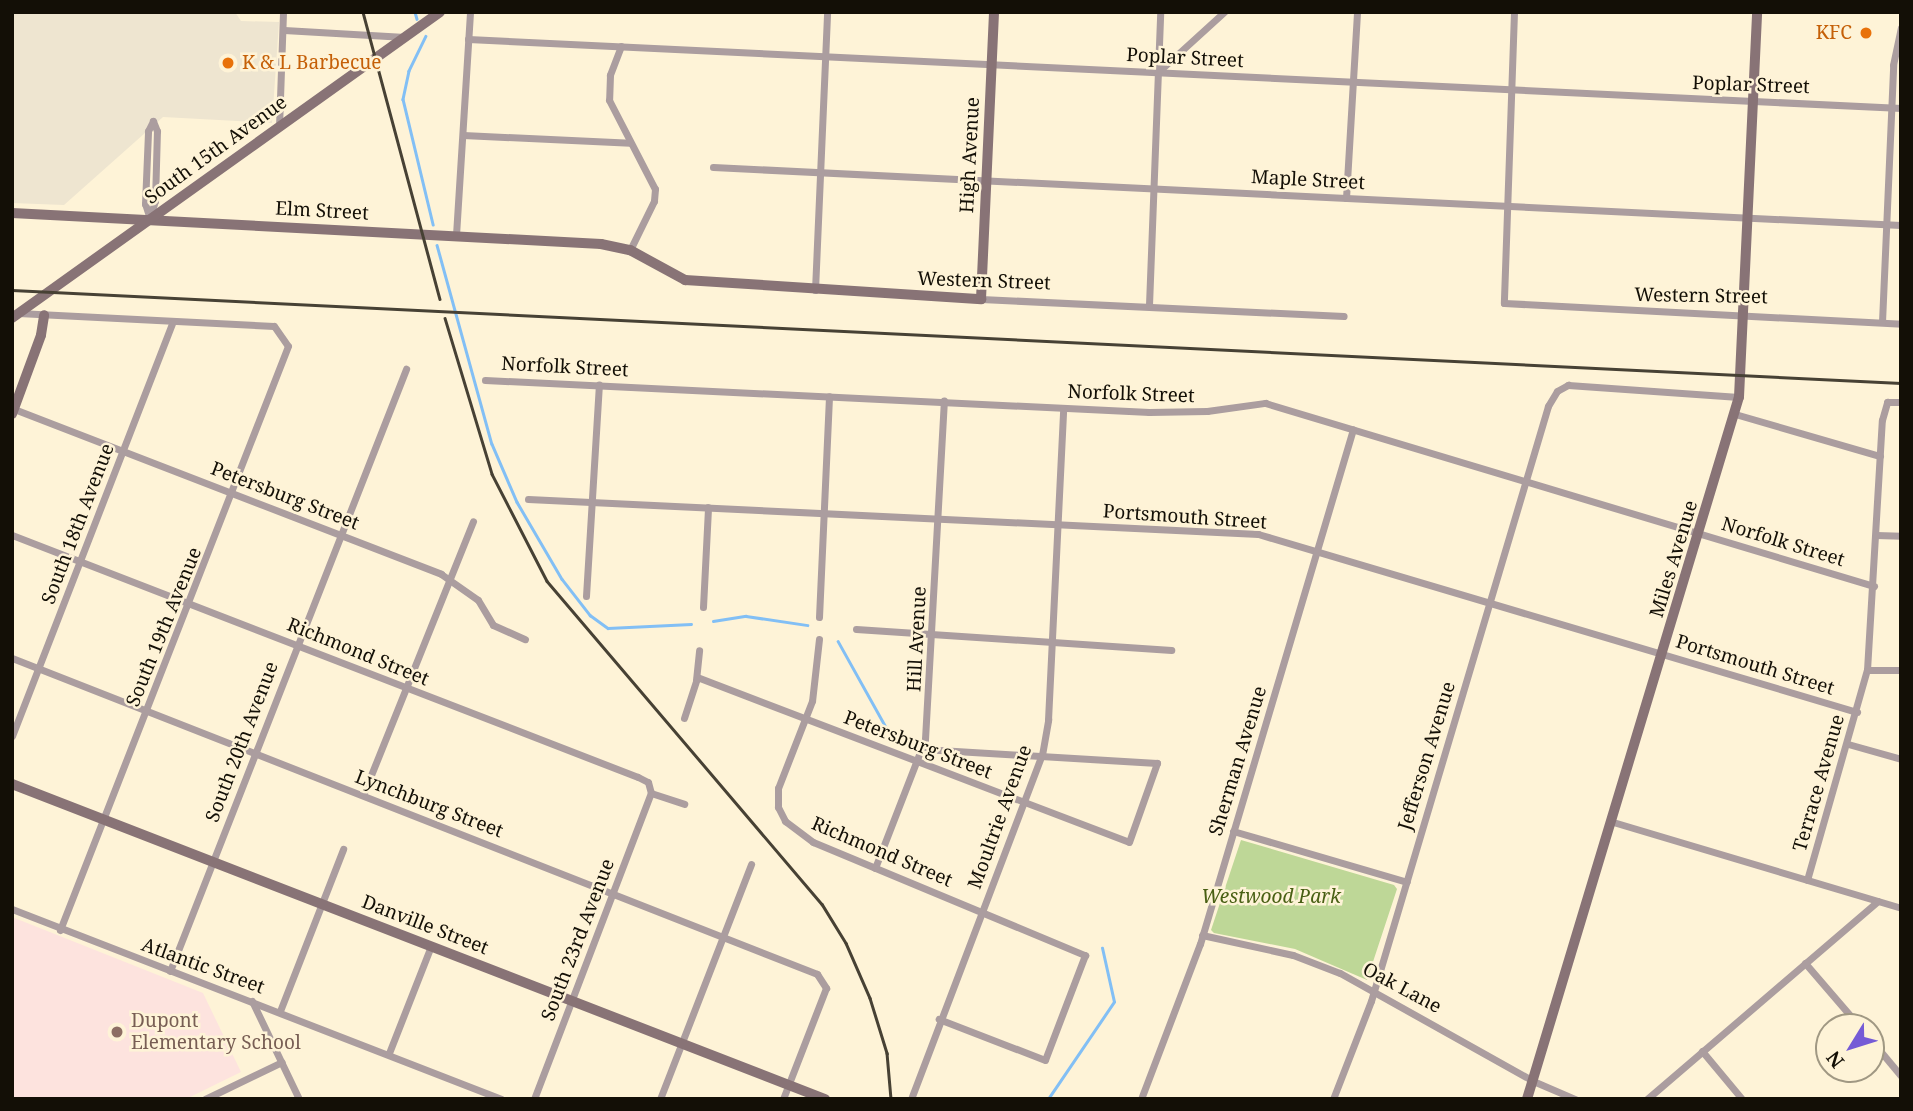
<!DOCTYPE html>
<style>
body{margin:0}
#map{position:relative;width:1913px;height:1111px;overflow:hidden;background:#fef3d7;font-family:"Noto Serif",serif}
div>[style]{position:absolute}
.commercial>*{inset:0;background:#eee5d0}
.education>*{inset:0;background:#fde3de}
.green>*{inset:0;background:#bed797}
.stream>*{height:2.5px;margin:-1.25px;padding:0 1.25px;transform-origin:1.25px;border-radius:1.25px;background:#82bff5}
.street>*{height:7px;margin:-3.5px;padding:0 3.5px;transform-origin:3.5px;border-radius:3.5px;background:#ab9d9f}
.secondary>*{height:10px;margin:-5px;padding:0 5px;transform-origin:5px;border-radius:5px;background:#887376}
.rail>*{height:2.5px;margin:-1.25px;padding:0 1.25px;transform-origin:1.25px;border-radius:1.25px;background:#474134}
.dots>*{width:19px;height:19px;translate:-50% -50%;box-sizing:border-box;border:4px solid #fef3d7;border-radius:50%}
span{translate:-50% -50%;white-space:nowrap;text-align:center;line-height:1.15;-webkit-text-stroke:5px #fef3d7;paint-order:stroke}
.food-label{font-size:19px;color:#c56008}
.right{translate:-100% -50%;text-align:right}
.left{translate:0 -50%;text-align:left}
.street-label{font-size:19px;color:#130f06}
.park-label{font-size:19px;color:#485f13;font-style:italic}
.education-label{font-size:19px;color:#785e54}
.frame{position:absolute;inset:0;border:14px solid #130f06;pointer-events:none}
.north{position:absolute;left:1815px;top:1013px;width:70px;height:70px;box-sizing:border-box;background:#fef3d7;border:2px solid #a09883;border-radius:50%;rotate:232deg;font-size:19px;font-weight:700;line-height:28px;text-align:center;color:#130f06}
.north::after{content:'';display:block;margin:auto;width:24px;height:32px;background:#755bd6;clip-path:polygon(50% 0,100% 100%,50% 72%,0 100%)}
</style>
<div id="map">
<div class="commercial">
<i style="clip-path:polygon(12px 12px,235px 12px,241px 21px,279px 22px,272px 123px,163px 117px,64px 205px,12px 203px)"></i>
</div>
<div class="education">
<i style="clip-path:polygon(12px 917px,203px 993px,241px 1072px,186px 1099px,12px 1099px)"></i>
</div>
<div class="green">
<i style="clip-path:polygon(1241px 840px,1394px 885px,1397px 889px,1367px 980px,1295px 949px,1214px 933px,1211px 930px)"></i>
</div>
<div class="stream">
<i style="left:415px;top:12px;width:7px;rotate:74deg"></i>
<i style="left:426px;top:36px;width:39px;rotate:116deg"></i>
<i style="left:409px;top:71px;width:29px;rotate:102deg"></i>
<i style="left:403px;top:99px;width:129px;rotate:76.5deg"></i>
<i style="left:437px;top:245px;width:206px;rotate:74.6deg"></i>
<i style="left:492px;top:444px;width:63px;rotate:66.7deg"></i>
<i style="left:517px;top:502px;width:89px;rotate:59.7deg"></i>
<i style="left:562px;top:579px;width:46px;rotate:52.1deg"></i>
<i style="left:590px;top:615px;width:22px;rotate:36deg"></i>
<i style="left:608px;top:628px;width:83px;rotate:-2.8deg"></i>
<i style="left:713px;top:621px;width:33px;rotate:-9deg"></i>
<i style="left:746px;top:616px;width:62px;rotate:8.4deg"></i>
<i style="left:838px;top:641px;width:103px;rotate:60.9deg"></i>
<i style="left:1048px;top:1099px;width:117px;rotate:-55.8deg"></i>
<i style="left:1114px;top:1002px;width:55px;rotate:-102.5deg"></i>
</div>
<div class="street">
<i style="left:1514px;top:12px;width:291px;rotate:92deg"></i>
<i style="left:1504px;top:303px;width:398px;rotate:3deg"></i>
<i style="left:284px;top:30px;width:121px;rotate:3.3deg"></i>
<i style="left:468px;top:39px;width:1435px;rotate:2.76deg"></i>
<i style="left:621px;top:46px;width:31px;rotate:111deg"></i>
<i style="left:610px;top:75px;width:25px;rotate:92deg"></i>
<i style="left:609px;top:100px;width:100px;rotate:62.7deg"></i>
<i style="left:655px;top:189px;width:12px;rotate:95deg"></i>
<i style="left:654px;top:201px;width:55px;rotate:116.1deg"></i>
<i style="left:1157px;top:73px;width:91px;rotate:-42.3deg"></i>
<i style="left:279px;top:127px;width:115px;rotate:-88deg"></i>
<i style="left:463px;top:135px;width:167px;rotate:2.7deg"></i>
<i style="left:713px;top:167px;width:1189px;rotate:2.8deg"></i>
<i style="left:1346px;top:198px;width:186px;rotate:-86.6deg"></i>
<i style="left:150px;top:217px;width:17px;rotate:-73deg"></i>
<i style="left:155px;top:201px;width:70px;rotate:-88.4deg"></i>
<i style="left:157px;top:131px;width:11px;rotate:-112deg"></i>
<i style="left:150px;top:219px;width:16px;rotate:-108deg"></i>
<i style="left:145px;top:204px;width:73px;rotate:-87.6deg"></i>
<i style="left:148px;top:131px;width:11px;rotate:-63deg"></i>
<i style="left:456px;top:235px;width:223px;rotate:-86.4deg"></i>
<i style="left:815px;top:290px;width:278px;rotate:-87.5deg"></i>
<i style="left:981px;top:299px;width:363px;rotate:2.7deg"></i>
<i style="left:1149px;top:305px;width:293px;rotate:-87.8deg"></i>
<i style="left:18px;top:313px;width:256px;rotate:2.9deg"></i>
<i style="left:274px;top:326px;width:24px;rotate:55deg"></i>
<i style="left:288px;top:346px;width:627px;rotate:111.33deg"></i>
<i style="left:1882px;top:322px;width:257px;rotate:-87.5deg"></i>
<i style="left:1893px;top:65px;width:38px;rotate:-78deg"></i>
<i style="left:485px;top:380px;width:665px;rotate:2.76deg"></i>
<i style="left:1149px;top:412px;width:58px;rotate:-1deg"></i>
<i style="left:1207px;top:411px;width:59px;rotate:-7.9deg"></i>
<i style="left:1265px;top:403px;width:636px;rotate:16.73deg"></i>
<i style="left:14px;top:409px;width:458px;rotate:21.1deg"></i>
<i style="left:441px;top:574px;width:45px;rotate:35.1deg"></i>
<i style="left:478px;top:600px;width:29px;rotate:59deg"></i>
<i style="left:493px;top:625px;width:35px;rotate:24deg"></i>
<i style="left:1735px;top:414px;width:151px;rotate:16.2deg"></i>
<i style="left:528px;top:499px;width:731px;rotate:2.74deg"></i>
<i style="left:1258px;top:534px;width:625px;rotate:16.55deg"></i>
<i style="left:12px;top:535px;width:671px;rotate:21.14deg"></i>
<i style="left:638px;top:777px;width:11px;rotate:27deg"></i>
<i style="left:648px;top:782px;width:11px;rotate:75deg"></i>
<i style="left:651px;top:793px;width:35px;rotate:18deg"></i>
<i style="left:1876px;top:535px;width:25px;rotate:2deg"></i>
<i style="left:586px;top:596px;width:212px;rotate:-86.5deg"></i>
<i style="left:703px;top:607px;width:100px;rotate:-87.1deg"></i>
<i style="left:819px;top:617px;width:221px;rotate:-87.4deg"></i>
<i style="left:856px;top:629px;width:316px;rotate:3.8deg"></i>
<i style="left:819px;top:639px;width:62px;rotate:96.4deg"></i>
<i style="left:812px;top:701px;width:93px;rotate:111.3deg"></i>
<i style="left:778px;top:788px;width:19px;rotate:90deg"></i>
<i style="left:778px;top:807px;width:16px;rotate:63deg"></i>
<i style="left:785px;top:821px;width:35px;rotate:37deg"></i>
<i style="left:813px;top:842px;width:295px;rotate:22.6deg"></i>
<i style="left:1085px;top:955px;width:112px;rotate:110.9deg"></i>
<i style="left:1045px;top:1060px;width:114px;rotate:-158.9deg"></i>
<i style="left:12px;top:658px;width:865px;rotate:21.43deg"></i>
<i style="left:817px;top:974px;width:17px;rotate:57deg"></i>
<i style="left:826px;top:988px;width:119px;rotate:111.2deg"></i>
<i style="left:1867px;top:670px;width:34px"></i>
<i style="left:697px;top:677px;width:462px;rotate:20.9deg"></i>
<i style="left:1129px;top:842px;width:84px;rotate:-70.5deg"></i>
<i style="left:1157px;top:763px;width:235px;rotate:-176.6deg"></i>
<i style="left:684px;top:718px;width:40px;rotate:-72deg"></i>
<i style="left:696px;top:680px;width:30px;rotate:-84deg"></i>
<i style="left:12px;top:736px;width:443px;rotate:-68.8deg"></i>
<i style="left:1848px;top:744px;width:55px;rotate:15.8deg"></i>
<i style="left:363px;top:795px;width:295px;rotate:-68.1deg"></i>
<i style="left:1613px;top:822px;width:301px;rotate:16.6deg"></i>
<i style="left:1233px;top:831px;width:181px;rotate:16.3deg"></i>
<i style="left:875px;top:868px;width:138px;rotate:-68.8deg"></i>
<i style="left:925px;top:739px;width:339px;rotate:-86.8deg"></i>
<i style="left:1807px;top:880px;width:218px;rotate:-74.1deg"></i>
<i style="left:1867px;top:670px;width:250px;rotate:-86.6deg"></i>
<i style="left:1882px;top:420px;width:19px;rotate:-74deg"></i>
<i style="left:1887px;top:402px;width:14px"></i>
<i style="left:12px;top:909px;width:525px;rotate:21.23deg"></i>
<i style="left:1202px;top:935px;width:93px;rotate:12.4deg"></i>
<i style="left:1293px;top:955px;width:50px;rotate:21deg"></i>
<i style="left:1340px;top:973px;width:221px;rotate:29.2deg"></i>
<i style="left:1533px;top:1081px;width:46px;rotate:23.2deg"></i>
<i style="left:1805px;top:963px;width:84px;rotate:49.3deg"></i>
<i style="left:170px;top:971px;width:647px;rotate:-68.59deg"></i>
<i style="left:252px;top:1001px;width:109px;rotate:64.4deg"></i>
<i style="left:280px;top:1011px;width:174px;rotate:-68.7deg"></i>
<i style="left:1871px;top:1040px;width:47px;rotate:50.2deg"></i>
<i style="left:1702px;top:1051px;width:62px;rotate:50.2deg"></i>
<i style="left:389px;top:1053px;width:115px;rotate:-68.6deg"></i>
<i style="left:205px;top:1099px;width:85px;rotate:-25.7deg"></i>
<i style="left:534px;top:1099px;width:328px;rotate:-69.1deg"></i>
<i style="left:660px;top:1099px;width:252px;rotate:-68.8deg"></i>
<i style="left:911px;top:1099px;width:368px;rotate:-69.2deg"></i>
<i style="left:1042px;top:755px;width:36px;rotate:-80deg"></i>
<i style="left:1048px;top:720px;width:312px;rotate:-87.2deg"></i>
<i style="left:1141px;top:1099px;width:166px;rotate:-69.2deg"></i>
<i style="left:1200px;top:944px;width:537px;rotate:-73.45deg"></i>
<i style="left:1333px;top:1099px;width:105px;rotate:-68.8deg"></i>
<i style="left:1371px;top:1001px;width:621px;rotate:-73.43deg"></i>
<i style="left:1548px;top:406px;width:17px;rotate:-59deg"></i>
<i style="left:1557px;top:391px;width:13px;rotate:-29deg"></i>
<i style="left:1568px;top:385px;width:171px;rotate:4deg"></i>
<i style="left:1647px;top:1099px;width:304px;rotate:-40.6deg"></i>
</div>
<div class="secondary">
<i style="left:12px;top:213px;width:590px;rotate:3.01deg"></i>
<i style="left:601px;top:244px;width:30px;rotate:12deg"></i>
<i style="left:630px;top:250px;width:63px;rotate:28.6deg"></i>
<i style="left:685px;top:280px;width:297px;rotate:3.7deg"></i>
<i style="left:981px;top:299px;width:287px;rotate:-87.4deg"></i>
<i style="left:12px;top:318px;width:526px;rotate:-35.56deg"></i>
<i style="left:12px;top:414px;width:84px;rotate:-69.8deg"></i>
<i style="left:41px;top:335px;width:20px;rotate:-81deg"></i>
<i style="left:12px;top:784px;width:872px;rotate:21.18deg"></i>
<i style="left:1527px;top:1099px;width:733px;rotate:-73.2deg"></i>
<i style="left:1739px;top:397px;width:385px;rotate:-87.3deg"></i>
</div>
<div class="rail">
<i style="left:363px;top:12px;width:297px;rotate:75deg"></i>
<i style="left:12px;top:290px;width:1891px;rotate:2.82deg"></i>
<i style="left:445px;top:318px;width:163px;rotate:73.2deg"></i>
<i style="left:492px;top:474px;width:120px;rotate:62.8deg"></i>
<i style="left:547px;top:581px;width:424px;rotate:49.6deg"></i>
<i style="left:822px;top:904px;width:46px;rotate:58.4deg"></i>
<i style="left:846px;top:943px;width:60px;rotate:66.4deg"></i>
<i style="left:870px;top:998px;width:58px;rotate:72.8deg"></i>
<i style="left:887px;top:1053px;width:46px;rotate:85deg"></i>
</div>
<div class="dots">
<i style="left:1866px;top:33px;background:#e8710a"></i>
<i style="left:228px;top:63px;background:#e8710a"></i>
<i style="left:117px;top:1032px;background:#8d6e63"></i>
</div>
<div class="food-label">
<span class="right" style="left:1852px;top:33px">KFC</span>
<span class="left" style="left:242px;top:63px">K &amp; L Barbecue</span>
</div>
<div class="street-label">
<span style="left:1185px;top:58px;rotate:3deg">Poplar Street</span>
<span style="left:1751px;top:85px;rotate:2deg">Poplar Street</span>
<span style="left:216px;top:150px;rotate:-36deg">South 15th Avenue</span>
<span style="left:970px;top:155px;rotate:-87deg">High Avenue</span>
<span style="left:1308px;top:180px;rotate:3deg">Maple Street</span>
<span style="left:322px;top:211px;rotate:3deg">Elm Street</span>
<span style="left:984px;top:281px;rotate:2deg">Western Street</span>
<span style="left:1701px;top:296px;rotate:1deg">Western Street</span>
<span style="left:565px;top:367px;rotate:3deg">Norfolk Street</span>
<span style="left:1131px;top:394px;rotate:2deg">Norfolk Street</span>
<span style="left:285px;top:496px;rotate:21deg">Petersburg Street</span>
<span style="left:1185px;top:517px;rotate:4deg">Portsmouth Street</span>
<span style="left:78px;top:524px;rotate:-69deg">South 18th Avenue</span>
<span style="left:1783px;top:542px;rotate:17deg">Norfolk Street</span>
<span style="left:1674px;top:559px;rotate:-73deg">Miles Avenue</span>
<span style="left:164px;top:627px;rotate:-68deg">South 19th Avenue</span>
<span style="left:917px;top:639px;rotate:-87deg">Hill Avenue</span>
<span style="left:358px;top:652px;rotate:22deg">Richmond Street</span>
<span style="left:1755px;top:665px;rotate:17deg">Portsmouth Street</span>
<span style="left:242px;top:742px;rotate:-69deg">South 20th Avenue</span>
<span style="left:918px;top:745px;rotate:21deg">Petersburg Street</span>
<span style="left:1427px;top:756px;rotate:-73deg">Jefferson Avenue</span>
<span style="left:1238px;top:761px;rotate:-73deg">Sherman Avenue</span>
<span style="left:1819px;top:783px;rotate:-74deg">Terrace Avenue</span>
<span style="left:429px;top:804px;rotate:21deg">Lynchburg Street</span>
<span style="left:1000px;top:817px;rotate:-70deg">Moultrie Avenue</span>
<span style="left:882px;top:852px;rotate:23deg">Richmond Street</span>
<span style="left:425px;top:925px;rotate:21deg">Danville Street</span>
<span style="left:578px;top:940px;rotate:-69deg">South 23rd Avenue</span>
<span style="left:203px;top:966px;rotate:20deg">Atlantic Street</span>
<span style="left:1402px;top:988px;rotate:28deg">Oak Lane</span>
</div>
<div class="park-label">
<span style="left:1271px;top:897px">Westwood Park</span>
</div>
<div class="education-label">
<span class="left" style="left:131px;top:1032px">Dupont<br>Elementary School</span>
</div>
<div class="frame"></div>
<div class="north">N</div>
</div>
